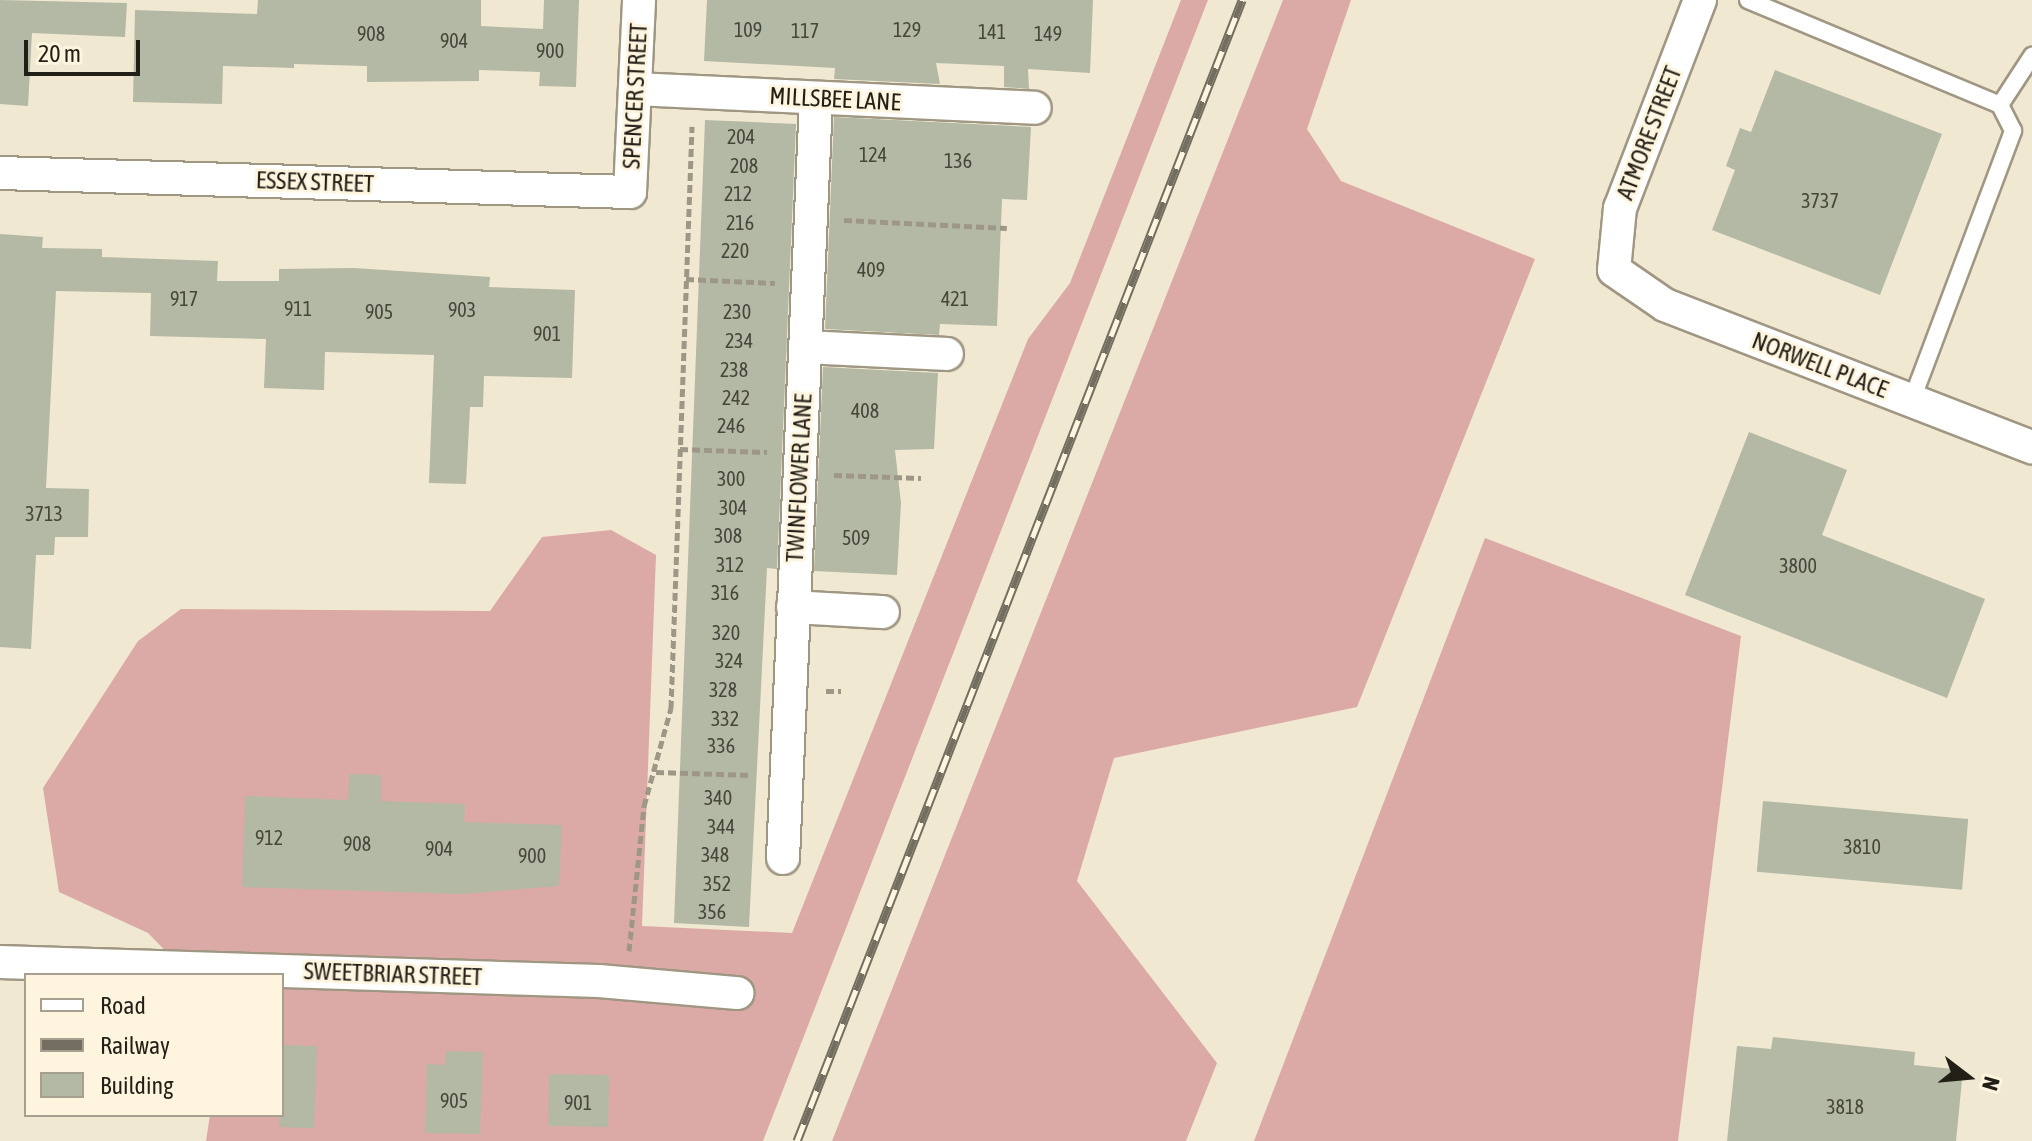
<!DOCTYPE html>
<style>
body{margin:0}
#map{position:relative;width:2032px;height:1141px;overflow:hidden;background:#f1e8d2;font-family:"Asap Condensed",sans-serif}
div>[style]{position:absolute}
.forest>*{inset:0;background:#dcaaa6}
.building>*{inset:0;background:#b3b9a4;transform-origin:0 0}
.path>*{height:5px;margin-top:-2.5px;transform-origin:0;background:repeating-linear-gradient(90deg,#9e9787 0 8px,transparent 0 12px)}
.roads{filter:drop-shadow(2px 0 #a09783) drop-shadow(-2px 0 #a09783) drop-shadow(0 2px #a09783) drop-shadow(0 -2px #a09783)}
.lane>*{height:16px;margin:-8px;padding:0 8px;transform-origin:8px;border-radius:8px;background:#fff}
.street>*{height:32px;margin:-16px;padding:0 16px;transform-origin:16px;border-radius:16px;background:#fff}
.rail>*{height:9px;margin-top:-4.5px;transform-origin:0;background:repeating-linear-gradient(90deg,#fff5df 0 18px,#736e60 0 36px);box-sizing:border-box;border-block:2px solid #736e60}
span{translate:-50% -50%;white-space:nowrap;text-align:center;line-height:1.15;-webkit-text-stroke:6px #fff5df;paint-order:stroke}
.number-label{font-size:20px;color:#46463a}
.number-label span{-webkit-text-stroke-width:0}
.street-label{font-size:24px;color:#221f17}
.legend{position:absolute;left:24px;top:973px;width:260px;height:144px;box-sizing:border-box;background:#fff5df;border:2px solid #a79f8f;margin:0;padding:10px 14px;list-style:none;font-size:24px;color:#221f17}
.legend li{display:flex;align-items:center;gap:16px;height:40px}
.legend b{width:40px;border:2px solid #a79f8f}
.north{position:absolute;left:1928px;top:1037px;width:80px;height:80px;-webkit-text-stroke:6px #fff5df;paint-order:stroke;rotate:106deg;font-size:22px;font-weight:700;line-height:32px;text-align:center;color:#221f17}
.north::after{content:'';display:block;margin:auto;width:28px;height:36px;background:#221f17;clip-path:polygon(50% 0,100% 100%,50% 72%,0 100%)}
.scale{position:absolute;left:24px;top:40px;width:116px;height:36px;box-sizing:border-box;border:4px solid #221f17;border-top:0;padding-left:10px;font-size:24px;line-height:28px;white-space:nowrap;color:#221f17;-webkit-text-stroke:6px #fff5df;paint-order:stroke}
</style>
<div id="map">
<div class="forest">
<i style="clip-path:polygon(1181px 0,1208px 0,763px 1141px,206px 1141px,210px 1115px,282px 1115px,282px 975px,189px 975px,148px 933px,59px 892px,43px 788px,138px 641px,181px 609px,490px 611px,542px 537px,611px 530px,656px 555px,642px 926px,792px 933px,1028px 339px,1070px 283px)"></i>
<i style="clip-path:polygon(1283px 0,1351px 0,1307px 129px,1341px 181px,1535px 259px,1357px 707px,1114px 758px,1077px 881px,1217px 1063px,1186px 1141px,832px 1141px)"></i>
<i style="clip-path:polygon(1485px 538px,1741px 636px,1678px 1141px,1254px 1141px)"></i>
</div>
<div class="building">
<i style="clip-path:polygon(0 0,127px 3px,125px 37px,32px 33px,28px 106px,0 104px)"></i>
<i style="clip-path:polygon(258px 0,481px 0,481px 26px,543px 29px,544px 0,579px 0,576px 87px,539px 86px,540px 72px,479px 70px,479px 81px,367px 82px,367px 66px,294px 64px,294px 68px,223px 66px,222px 104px,133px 102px,135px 10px,257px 14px)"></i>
<i style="clip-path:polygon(707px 0,1093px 0,1090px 73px,1028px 69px,1029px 89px,1004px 87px,1004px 66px,936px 63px,940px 84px,834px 79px,835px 68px,704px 61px)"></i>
<i style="clip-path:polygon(1775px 70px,1942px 134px,1880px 295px,1712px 230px,1735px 170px,1726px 166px,1740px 128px,1751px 132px)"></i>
<i style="clip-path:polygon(834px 117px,1031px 127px,1027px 200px,1002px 199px,997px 326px,940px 324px,939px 335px,825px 329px)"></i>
<i style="clip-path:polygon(705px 120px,796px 124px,777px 569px,767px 568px,749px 927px,674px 923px)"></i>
<i style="clip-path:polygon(0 234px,43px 237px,42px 248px,102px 249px,102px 257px,218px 261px,217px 281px,279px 281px,279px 269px,354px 268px,490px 277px,489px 287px,575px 290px,572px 378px,484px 376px,483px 407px,470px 407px,466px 484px,429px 483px,434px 355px,325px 352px,324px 390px,264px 388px,266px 339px,150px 336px,151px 293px,56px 291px,46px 488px,89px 489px,88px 537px,55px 537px,54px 555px,36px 555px,31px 649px,0 647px)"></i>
<i style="clip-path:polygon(823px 367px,938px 373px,934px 449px,895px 450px,901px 503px,897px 575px,814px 571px)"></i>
<i style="clip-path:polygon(1749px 432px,1847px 470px,1822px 535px,1985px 599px,1947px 698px,1685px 595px)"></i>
<i style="clip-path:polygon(349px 774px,381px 775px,381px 801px,465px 804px,464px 822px,562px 825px,559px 886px,462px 894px,242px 887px,245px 796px,348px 800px)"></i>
<i style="left:1763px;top:801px;width:206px;height:71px;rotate:5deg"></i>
<i style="clip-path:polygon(1773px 1037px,1915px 1052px,1914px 1065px,1963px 1070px,1956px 1141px,1727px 1141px,1737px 1046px,1771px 1049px)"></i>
<i style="left:282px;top:1045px;width:35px;height:82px;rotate:2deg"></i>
<i style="clip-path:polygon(446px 1051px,483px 1052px,480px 1134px,425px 1133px,427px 1064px,445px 1065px)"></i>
<i style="left:609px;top:1075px;width:52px;height:60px;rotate:91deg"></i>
</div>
<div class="path">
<i style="left:844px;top:220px;width:163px;rotate:2.8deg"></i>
<i style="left:686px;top:279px;width:89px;rotate:2.6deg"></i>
<i style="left:680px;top:449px;width:87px;rotate:2deg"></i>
<i style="left:834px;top:475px;width:87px;rotate:2deg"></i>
<i style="left:826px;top:691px;width:15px"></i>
<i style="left:656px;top:772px;width:96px;rotate:1.8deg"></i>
<i style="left:629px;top:951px;width:146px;rotate:-84.1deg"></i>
<i style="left:644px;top:806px;width:102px;rotate:-74.6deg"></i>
<i style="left:671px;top:708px;width:582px;rotate:-87.93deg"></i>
</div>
<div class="roads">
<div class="lane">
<i style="left:1748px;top:0;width:273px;rotate:22.6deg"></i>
<i style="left:2000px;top:105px;width:29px;rotate:63deg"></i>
<i style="left:2013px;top:131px;width:287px;rotate:110.6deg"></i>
<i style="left:2000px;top:105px;width:59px;rotate:-56.9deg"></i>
</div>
<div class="street">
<i style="left:1700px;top:0;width:223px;rotate:111deg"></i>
<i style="left:1620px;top:208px;width:62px;rotate:95.5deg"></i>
<i style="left:1614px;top:270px;width:62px;rotate:34.5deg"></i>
<i style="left:1665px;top:305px;width:394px;rotate:21.2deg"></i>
<i style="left:635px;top:89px;width:400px;rotate:2.7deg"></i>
<i style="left:0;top:173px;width:630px;rotate:1.73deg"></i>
<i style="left:630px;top:192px;width:192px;rotate:-87.3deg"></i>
<i style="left:805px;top:347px;width:142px;rotate:2.8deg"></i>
<i style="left:793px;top:607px;width:90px;rotate:3.2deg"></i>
<i style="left:783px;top:858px;width:761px;rotate:-87.51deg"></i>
<i style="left:0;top:962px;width:599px;rotate:1.82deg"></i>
<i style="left:599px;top:981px;width:139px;rotate:5deg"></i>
</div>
</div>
<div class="rail">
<i style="left:797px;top:1141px;width:1225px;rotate:-68.69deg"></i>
</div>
<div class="number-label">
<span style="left:748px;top:29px">109</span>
<span style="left:907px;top:29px">129</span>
<span style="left:805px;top:30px">117</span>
<span style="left:992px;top:31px">141</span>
<span style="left:371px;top:33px">908</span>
<span style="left:1048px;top:33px">149</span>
<span style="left:454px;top:40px">904</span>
<span style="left:550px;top:50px">900</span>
<span style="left:741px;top:136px">204</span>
<span style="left:873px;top:154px">124</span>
<span style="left:958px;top:160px">136</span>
<span style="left:744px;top:165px">208</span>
<span style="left:738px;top:193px">212</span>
<span style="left:1820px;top:200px">3737</span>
<span style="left:740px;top:222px">216</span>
<span style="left:735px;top:250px">220</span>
<span style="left:871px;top:269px">409</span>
<span style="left:184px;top:298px">917</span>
<span style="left:955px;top:298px">421</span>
<span style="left:298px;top:308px">911</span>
<span style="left:462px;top:309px">903</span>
<span style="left:379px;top:311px">905</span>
<span style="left:737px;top:311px">230</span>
<span style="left:547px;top:333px">901</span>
<span style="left:739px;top:340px">234</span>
<span style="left:734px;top:369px">238</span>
<span style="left:736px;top:397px">242</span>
<span style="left:865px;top:410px">408</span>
<span style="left:731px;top:425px">246</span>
<span style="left:731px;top:478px">300</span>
<span style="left:733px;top:507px">304</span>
<span style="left:44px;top:513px">3713</span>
<span style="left:728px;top:535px">308</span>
<span style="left:856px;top:537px">509</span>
<span style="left:730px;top:564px">312</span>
<span style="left:1798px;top:565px">3800</span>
<span style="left:725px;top:592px">316</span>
<span style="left:726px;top:632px">320</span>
<span style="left:729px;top:660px">324</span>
<span style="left:723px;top:689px">328</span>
<span style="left:725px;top:718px">332</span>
<span style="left:721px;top:745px">336</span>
<span style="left:718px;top:797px">340</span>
<span style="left:721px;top:826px">344</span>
<span style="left:269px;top:837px">912</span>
<span style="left:357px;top:843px">908</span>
<span style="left:1862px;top:846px">3810</span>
<span style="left:439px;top:848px">904</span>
<span style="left:715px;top:854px">348</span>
<span style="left:532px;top:855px">900</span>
<span style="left:717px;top:883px">352</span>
<span style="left:712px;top:911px">356</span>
<span style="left:454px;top:1100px">905</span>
<span style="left:578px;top:1102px">901</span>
<span style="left:1845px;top:1106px">3818</span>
</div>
<div class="street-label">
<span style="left:635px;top:96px;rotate:-87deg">SPENCER STREET</span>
<span style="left:835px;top:99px;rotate:3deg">MILLSBEE LANE</span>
<span style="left:1649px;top:133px;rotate:-69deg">ATMORE STREET</span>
<span style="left:315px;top:182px;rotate:2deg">ESSEX STREET</span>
<span style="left:1820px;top:365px;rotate:21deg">NORWELL PLACE</span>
<span style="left:799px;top:478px;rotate:-87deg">TWINFLOWER LANE</span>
<span style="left:393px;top:974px;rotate:2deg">SWEETBRIAR STREET</span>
</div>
<ul class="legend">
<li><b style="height:10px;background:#fff"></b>Road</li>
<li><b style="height:10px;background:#736e60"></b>Railway</li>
<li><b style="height:22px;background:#b3b9a4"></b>Building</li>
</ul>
<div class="north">N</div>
<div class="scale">20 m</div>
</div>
